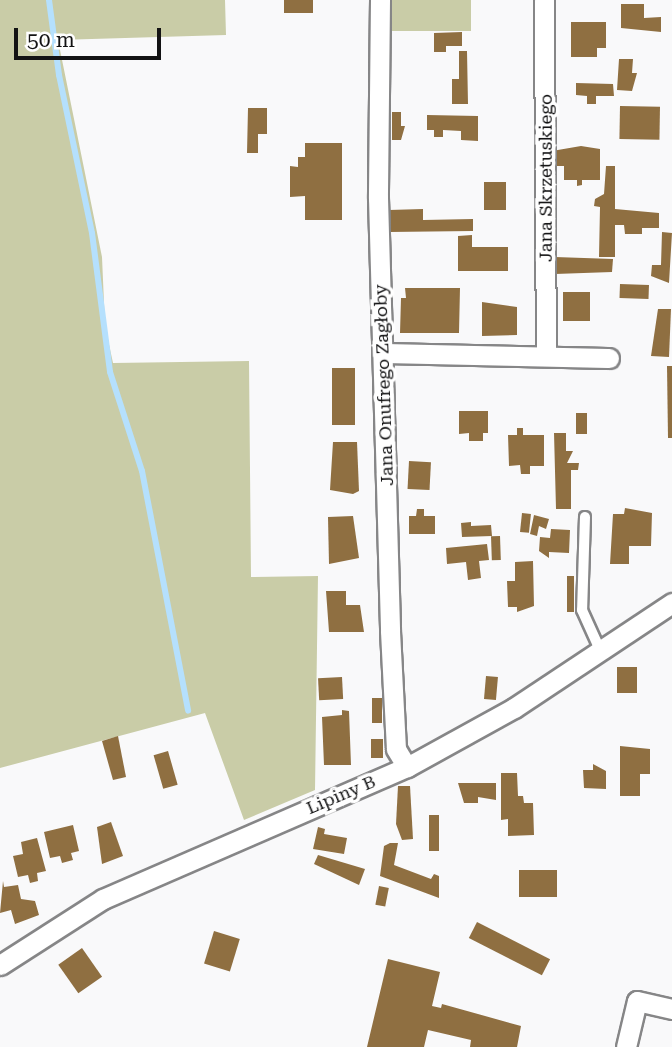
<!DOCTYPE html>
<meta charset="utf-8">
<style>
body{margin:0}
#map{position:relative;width:672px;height:1047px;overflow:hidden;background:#f9f9fa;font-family:"Roboto Serif",serif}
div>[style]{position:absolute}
.green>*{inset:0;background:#c9cca7;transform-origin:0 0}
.stream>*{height:6px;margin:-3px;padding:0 3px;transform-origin:3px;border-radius:3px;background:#b5e0fd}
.building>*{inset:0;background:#8f6f41;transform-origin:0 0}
.roads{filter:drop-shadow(2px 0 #868687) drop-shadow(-2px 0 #868687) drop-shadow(0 2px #868687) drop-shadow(0 -2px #868687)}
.service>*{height:10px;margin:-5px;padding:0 5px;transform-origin:5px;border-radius:5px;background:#fff}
.minor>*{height:19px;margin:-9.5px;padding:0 9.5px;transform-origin:9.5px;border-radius:9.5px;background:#fff}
span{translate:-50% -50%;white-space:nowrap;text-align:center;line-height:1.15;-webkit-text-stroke:7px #fff;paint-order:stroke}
.street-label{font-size:18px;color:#131314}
.scale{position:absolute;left:14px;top:28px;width:147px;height:32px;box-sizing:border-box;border:4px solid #131314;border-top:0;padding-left:9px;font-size:21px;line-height:24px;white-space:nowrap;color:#131314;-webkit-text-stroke:5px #fff;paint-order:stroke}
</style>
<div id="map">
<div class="green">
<i style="clip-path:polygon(0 0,225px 0,226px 35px,58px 40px,102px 257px,105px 326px,113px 363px,249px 361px,251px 577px,318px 576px,315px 790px,244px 820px,205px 713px,0 768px)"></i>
<i style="left:387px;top:0;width:84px;height:31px"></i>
</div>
<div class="stream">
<i style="left:49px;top:0;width:76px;rotate:82.4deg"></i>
<i style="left:59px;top:75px;width:161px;rotate:78.2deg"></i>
<i style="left:92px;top:233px;width:140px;rotate:82.6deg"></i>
<i style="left:110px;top:372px;width:104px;rotate:72.1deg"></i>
<i style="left:142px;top:471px;width:244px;rotate:79.1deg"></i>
</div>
<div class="building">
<i style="left:284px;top:0;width:29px;height:13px"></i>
<i style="clip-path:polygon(621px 4px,644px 4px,644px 18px,661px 17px,661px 32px,621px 28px)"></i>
<i style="clip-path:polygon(571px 22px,606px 22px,606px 48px,597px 48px,597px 57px,571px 57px)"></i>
<i style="clip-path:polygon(462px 32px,462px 46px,446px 46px,446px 52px,434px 52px,434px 33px)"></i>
<i style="clip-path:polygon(459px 51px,467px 51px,468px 104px,452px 104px,452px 79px,459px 79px)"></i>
<i style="clip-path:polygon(619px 59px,633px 59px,632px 73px,637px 73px,632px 91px,617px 90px)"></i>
<i style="clip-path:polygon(576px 83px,613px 84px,614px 96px,596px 96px,596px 104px,587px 104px,587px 96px,576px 95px)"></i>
<i style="left:620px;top:106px;width:40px;height:33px;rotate:1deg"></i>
<i style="clip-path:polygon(248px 108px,267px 108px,267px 134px,258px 134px,258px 153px,247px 153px)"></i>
<i style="clip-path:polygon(392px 112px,401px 112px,401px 126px,405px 126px,401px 140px,392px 140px)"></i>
<i style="clip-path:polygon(427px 115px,478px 116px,478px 141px,461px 140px,461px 131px,443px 130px,443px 137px,434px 137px,434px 130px,427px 130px)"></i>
<i style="clip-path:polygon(305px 143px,342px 143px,342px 220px,305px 220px,305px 196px,290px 197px,290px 166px,298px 167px,298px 157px,305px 157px)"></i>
<i style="clip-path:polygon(581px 146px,600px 149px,600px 180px,582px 180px,582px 185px,577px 186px,577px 180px,564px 180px,564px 166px,552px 166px,552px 151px)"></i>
<i style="clip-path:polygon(606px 166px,615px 166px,615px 209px,659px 213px,659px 228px,642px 228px,642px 234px,625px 234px,624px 225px,615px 225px,615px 257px,599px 257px,600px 207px,594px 206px,595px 199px,604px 194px)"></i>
<i style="left:484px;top:182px;width:22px;height:28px"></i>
<i style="clip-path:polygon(423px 209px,423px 220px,473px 219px,473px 231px,389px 232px,389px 210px)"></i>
<i style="clip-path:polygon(662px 232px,672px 233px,669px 283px,651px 276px,652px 265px,661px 265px)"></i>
<i style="clip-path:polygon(472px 235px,472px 247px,508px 247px,508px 271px,458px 271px,458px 236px)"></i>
<i style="clip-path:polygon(555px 257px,613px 259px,612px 272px,555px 274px)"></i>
<i style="left:620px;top:284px;width:29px;height:14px;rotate:2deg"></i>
<i style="clip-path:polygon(405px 288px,460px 288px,459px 333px,400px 333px,401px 298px,406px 298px)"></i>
<i style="left:563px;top:292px;width:27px;height:29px"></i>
<i style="clip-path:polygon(482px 302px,517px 307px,517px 335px,482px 336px)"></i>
<i style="clip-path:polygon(658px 309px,671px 309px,669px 357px,651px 356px)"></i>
<i style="clip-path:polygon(667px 366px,672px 366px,672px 438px,668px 438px)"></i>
<i style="left:332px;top:368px;width:23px;height:57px"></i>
<i style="clip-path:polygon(459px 411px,488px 411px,488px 433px,483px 433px,483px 441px,469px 441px,469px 433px,459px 434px)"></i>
<i style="left:576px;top:413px;width:11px;height:21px"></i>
<i style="clip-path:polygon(517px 428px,523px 428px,523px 435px,544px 435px,544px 466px,530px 466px,530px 474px,521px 474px,520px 465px,509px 466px,508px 435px,517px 435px)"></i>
<i style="clip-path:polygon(554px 433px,566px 433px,566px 451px,573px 451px,567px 463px,579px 463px,578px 470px,571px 470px,571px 509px,556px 509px)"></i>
<i style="clip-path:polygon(333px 442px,357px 442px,359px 491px,353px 494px,330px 490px)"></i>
<i style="left:409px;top:461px;width:22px;height:28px;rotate:3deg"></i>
<i style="clip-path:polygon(625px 508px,652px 513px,651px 546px,629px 546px,629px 564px,610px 564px,613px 514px,624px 514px)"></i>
<i style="clip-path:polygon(417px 509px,424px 509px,424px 516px,435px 516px,435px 534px,409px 534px,409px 516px,416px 516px)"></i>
<i style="left:522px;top:513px;width:9px;height:19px;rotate:6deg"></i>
<i style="clip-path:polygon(534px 515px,549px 519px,546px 529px,539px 526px,537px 536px,530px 534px)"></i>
<i style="clip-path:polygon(353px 516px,359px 558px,329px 564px,328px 517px)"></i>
<i style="clip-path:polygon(471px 522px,471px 526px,491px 525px,492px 536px,462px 537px,461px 523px)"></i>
<i style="clip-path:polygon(551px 529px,570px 530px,569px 553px,549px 552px,549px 558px,539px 551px,540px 537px,550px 538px)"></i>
<i style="left:500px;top:536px;width:24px;height:9px;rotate:88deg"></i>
<i style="clip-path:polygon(487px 544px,489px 560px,479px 561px,481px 578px,468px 580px,466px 562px,447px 564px,446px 548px)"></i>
<i style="clip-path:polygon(533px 561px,534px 606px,517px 612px,517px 607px,508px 607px,507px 581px,515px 581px,515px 562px)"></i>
<i style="left:567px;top:576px;width:7px;height:36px"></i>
<i style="clip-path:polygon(326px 591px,346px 591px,346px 605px,360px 605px,364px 632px,329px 632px)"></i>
<i style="left:617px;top:667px;width:20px;height:26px"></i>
<i style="left:486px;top:676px;width:12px;height:23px;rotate:5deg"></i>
<i style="left:342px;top:677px;width:22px;height:24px;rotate:87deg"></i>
<i style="left:372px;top:698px;width:10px;height:25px"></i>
<i style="clip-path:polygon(342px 710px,349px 711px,351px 765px,324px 765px,322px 717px,342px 715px)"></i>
<i style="clip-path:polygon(118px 736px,126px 777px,113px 780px,102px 741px)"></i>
<i style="left:371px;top:739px;width:12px;height:19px"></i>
<i style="clip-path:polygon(620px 746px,650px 749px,650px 774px,640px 774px,640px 796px,620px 796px)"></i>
<i style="left:168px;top:751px;width:35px;height:15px;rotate:74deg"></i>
<i style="clip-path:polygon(593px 764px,606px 771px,606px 789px,584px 788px,583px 770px,593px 770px)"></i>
<i style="clip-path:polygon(501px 773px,517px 773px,518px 796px,523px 796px,524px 803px,533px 803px,534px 835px,508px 836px,508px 819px,501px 820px)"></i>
<i style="clip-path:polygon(458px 783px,496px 783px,496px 800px,478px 797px,478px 803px,464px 803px)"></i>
<i style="clip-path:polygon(398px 786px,410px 786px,413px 839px,402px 840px,396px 824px)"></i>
<i style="left:439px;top:815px;width:36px;height:10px;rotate:90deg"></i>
<i style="clip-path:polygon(111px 822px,123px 856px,102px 864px,97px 827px)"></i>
<i style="clip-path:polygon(73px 825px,79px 851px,71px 853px,73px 860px,62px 863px,60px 856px,50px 858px,44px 832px)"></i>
<i style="clip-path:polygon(318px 827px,325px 829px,324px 834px,347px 838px,344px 854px,313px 849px)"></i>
<i style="clip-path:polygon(37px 838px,46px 871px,37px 873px,38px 881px,30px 883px,28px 875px,18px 877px,13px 856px,23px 854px,21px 842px)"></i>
<i style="clip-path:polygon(390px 843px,398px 843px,394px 865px,431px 879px,434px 874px,439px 876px,439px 898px,380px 876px,384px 846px)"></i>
<i style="clip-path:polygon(318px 855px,365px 869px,359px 885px,314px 864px)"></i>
<i style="left:519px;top:870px;width:38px;height:27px"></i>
<i style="clip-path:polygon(3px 881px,4px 887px,18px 885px,21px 899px,35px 901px,39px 915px,15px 924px,11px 910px,0 913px)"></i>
<i style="left:379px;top:886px;width:10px;height:19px;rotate:11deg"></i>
<i style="left:477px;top:922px;width:82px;height:18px;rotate:27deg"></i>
<i style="left:214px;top:931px;width:27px;height:34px;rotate:17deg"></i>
<i style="left:82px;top:948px;width:35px;height:29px;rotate:55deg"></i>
<i style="clip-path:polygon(388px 959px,440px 972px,432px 1006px,441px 1008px,442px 1004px,521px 1026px,517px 1047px,470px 1047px,471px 1040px,428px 1030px,424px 1047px,367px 1047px)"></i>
</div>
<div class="roads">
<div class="service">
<i style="left:585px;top:517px;width:93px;rotate:91.8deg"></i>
<i style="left:582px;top:610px;width:46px;rotate:65.7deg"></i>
</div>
<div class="minor">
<i style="left:380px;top:0;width:198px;rotate:90.6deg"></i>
<i style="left:378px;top:198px;width:433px;rotate:88.4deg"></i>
<i style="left:390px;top:631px;width:118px;rotate:87.1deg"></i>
<i style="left:396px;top:749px;width:21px;rotate:59deg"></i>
<i style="left:544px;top:0;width:356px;rotate:89.7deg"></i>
<i style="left:383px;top:353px;width:226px;rotate:1.3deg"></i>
<i style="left:0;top:965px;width:122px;rotate:-32.7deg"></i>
<i style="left:103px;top:899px;width:331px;rotate:-23.5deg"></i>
<i style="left:407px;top:767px;width:122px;rotate:-28.9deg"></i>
<i style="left:514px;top:708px;width:190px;rotate:-33.6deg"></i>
<i style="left:626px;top:1047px;width:47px;rotate:-76.6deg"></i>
<i style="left:637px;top:1001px;width:36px;rotate:13deg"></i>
</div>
</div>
<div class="street-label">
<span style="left:546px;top:178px;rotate:-90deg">Jana Skrzetuskiego</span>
<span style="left:384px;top:385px;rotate:-92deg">Jana Onufrego Zagłoby</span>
<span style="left:341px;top:795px;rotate:-23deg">Lipiny B</span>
</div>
<div class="scale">50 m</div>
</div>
